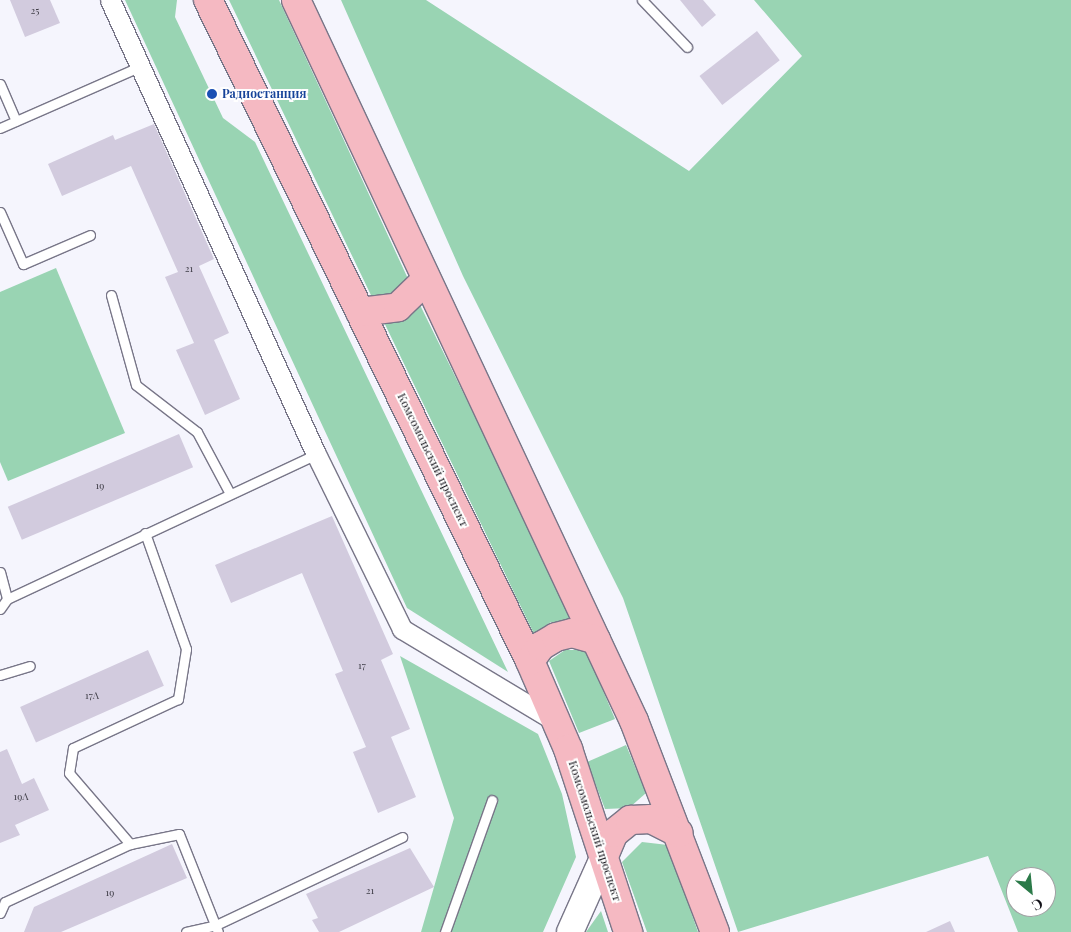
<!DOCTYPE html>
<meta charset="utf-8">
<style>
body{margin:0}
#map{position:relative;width:1071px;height:932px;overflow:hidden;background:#f5f5fd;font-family:"Playfair Display",serif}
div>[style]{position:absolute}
.green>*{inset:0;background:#99d4b3}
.building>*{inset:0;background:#d2cbde;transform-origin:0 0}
.roads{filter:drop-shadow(1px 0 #787688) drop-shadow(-1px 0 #787688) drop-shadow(0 1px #787688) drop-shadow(0 -1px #787688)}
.lane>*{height:9px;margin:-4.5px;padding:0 4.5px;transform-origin:4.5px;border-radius:4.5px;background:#fff}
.street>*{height:19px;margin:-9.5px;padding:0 9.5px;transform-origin:9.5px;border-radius:9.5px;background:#fff}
.secondary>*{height:26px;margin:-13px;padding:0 13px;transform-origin:13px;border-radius:13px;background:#fff}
.primary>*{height:28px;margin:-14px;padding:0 14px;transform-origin:14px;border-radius:14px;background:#f5b9c2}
.dots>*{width:14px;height:14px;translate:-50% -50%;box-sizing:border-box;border:2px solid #fff;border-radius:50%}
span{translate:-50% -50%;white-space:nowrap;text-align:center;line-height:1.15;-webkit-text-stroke:4px #fff;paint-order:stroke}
.number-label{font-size:10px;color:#42404a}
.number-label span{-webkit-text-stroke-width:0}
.transit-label{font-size:12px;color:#164399;font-weight:700}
.left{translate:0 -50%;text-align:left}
.street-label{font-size:12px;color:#121118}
.north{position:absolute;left:1006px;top:867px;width:50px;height:50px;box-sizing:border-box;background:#fff;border:1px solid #a0a0a3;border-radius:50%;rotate:152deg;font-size:14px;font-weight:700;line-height:20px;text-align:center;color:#121118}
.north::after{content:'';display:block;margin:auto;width:18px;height:22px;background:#2b7a49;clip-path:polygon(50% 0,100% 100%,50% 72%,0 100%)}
</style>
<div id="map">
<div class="green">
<i style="clip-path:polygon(125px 0,177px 0,175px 17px,223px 118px,255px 142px,508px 672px,407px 608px)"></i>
<i style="clip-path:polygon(229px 0,279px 0,422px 309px,576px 622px,551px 622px,534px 634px)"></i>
<i style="clip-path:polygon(evenodd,341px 0,426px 0,689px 171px,802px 56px,754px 0,1071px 0,1071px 932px,1018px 932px,988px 856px,738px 932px,623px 598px,463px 276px,341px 0,1016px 877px,1046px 877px,1046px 907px,1016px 907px,1016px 877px)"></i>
<i style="clip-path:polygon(56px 268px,125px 433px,8px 481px,0 462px,0 292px)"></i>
<i style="clip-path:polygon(565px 650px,586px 650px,615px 719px,579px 733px,549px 661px)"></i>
<i style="clip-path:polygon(400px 656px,538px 734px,562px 794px,576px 857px,543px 932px,421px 932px,454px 818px)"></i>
<i style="clip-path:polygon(626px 745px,646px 793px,629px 808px,605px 809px,587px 762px)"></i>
<i style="clip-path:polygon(642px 842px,668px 845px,698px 932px,647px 932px,622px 862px)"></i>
<i style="clip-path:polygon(601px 911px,608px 932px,586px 932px)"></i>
</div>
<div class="building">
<i style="clip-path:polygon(10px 0,50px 0,60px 23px,25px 37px)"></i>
<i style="clip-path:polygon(680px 0,703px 0,716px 15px,702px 27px)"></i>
<i style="left:757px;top:31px;width:37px;height:73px;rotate:52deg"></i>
<i style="clip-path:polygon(154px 124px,214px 259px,199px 266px,229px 333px,214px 340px,240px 399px,205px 415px,176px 350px,194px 343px,165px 277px,178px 272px,131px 166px,62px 196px,48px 164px,113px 135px,115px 140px)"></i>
<i style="left:179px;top:434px;width:36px;height:186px;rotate:67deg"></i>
<i style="clip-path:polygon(332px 516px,393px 654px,381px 660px,410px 729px,391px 737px,416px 797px,378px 813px,353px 752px,366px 747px,335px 674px,343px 671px,302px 573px,231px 603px,215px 565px)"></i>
<i style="left:148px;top:650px;width:39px;height:140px;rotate:66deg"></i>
<i style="clip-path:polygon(7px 749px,22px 784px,34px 778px,49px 810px,15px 825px,20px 835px,0 843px,0 752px)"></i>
<i style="clip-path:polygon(172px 844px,187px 878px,61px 932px,24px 932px,34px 907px)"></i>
<i style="clip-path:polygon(410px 848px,434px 887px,339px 932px,319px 932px,312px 920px,318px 918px,306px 894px)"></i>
<i style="clip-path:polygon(950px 921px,955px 932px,926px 932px)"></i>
</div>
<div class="roads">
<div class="lane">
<i style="left:642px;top:0;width:65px;rotate:46.2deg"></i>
<i style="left:0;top:84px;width:40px;rotate:66.6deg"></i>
<i style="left:0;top:128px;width:152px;rotate:-23.7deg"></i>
<i style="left:0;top:212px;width:57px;rotate:66.1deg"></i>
<i style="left:23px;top:264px;width:73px;rotate:-23.4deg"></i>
<i style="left:111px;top:295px;width:93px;rotate:74.5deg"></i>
<i style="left:136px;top:385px;width:77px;rotate:37.6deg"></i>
<i style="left:197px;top:432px;width:68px;rotate:61.9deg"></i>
<i style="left:145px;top:533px;width:123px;rotate:70.5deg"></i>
<i style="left:186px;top:649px;width:51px;rotate:99.1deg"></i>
<i style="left:178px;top:699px;width:116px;rotate:155deg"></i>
<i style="left:73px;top:748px;width:25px;rotate:99deg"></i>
<i style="left:69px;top:773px;width:94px;rotate:49.3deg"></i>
<i style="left:130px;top:844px;width:50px;rotate:-11.5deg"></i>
<i style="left:179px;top:834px;width:105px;rotate:68.3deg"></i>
<i style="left:0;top:572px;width:28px;rotate:75deg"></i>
<i style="left:0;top:609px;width:12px;rotate:-55deg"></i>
<i style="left:7px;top:599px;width:341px;rotate:-25.1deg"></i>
<i style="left:0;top:675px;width:31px;rotate:-17deg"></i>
<i style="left:0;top:913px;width:12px;rotate:-66deg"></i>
<i style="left:5px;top:902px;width:138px;rotate:-24.9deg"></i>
<i style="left:186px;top:932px;width:31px;rotate:-13deg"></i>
<i style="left:216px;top:925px;width:206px;rotate:-25.3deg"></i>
<i style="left:445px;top:932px;width:140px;rotate:-70.4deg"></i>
</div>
<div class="street">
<i style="left:110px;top:0;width:499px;rotate:65.6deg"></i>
<i style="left:316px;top:454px;width:195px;rotate:63.8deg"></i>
<i style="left:402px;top:629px;width:179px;rotate:31deg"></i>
</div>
<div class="secondary">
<i style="left:570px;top:932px;width:83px;rotate:-65.9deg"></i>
</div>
<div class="primary">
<i style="left:208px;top:0;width:735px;rotate:64.03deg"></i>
<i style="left:530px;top:661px;width:96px;rotate:66.6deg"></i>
<i style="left:568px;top:749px;width:193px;rotate:71.8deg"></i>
<i style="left:296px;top:0;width:796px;rotate:64.88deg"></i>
<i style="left:634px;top:721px;width:226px;rotate:69deg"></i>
<i style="left:360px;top:312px;width:38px;rotate:-7deg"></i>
<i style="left:398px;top:307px;width:39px;rotate:-44deg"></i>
<i style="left:530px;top:661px;width:19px;rotate:-54deg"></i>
<i style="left:541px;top:646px;width:17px;rotate:-31deg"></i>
<i style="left:556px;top:637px;width:16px;rotate:-14deg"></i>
<i style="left:572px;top:633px;width:25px;rotate:16deg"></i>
<i style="left:604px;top:856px;width:25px;rotate:-67deg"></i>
<i style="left:614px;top:833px;width:21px;rotate:-39deg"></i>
<i style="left:630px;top:820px;width:21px;rotate:-3deg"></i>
<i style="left:651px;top:819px;width:31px;rotate:27deg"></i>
</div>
</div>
<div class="dots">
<i style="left:212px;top:94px;background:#1a4fb4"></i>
</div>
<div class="number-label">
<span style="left:35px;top:11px">25</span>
<span style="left:189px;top:269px">21</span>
<span style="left:100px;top:486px">19</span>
<span style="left:362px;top:666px">17</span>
<span style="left:92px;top:696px">17А</span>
<span style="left:21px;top:797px">19А</span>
<span style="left:370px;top:891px">21</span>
<span style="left:110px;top:893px">19</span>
</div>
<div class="transit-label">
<span class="left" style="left:222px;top:94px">Радиостанция</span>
</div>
<div class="street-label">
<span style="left:433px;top:460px;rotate:64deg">Комсомольский проспект</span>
<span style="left:595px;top:831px;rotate:72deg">Комсомольский проспект</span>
</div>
<div class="north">С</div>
</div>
